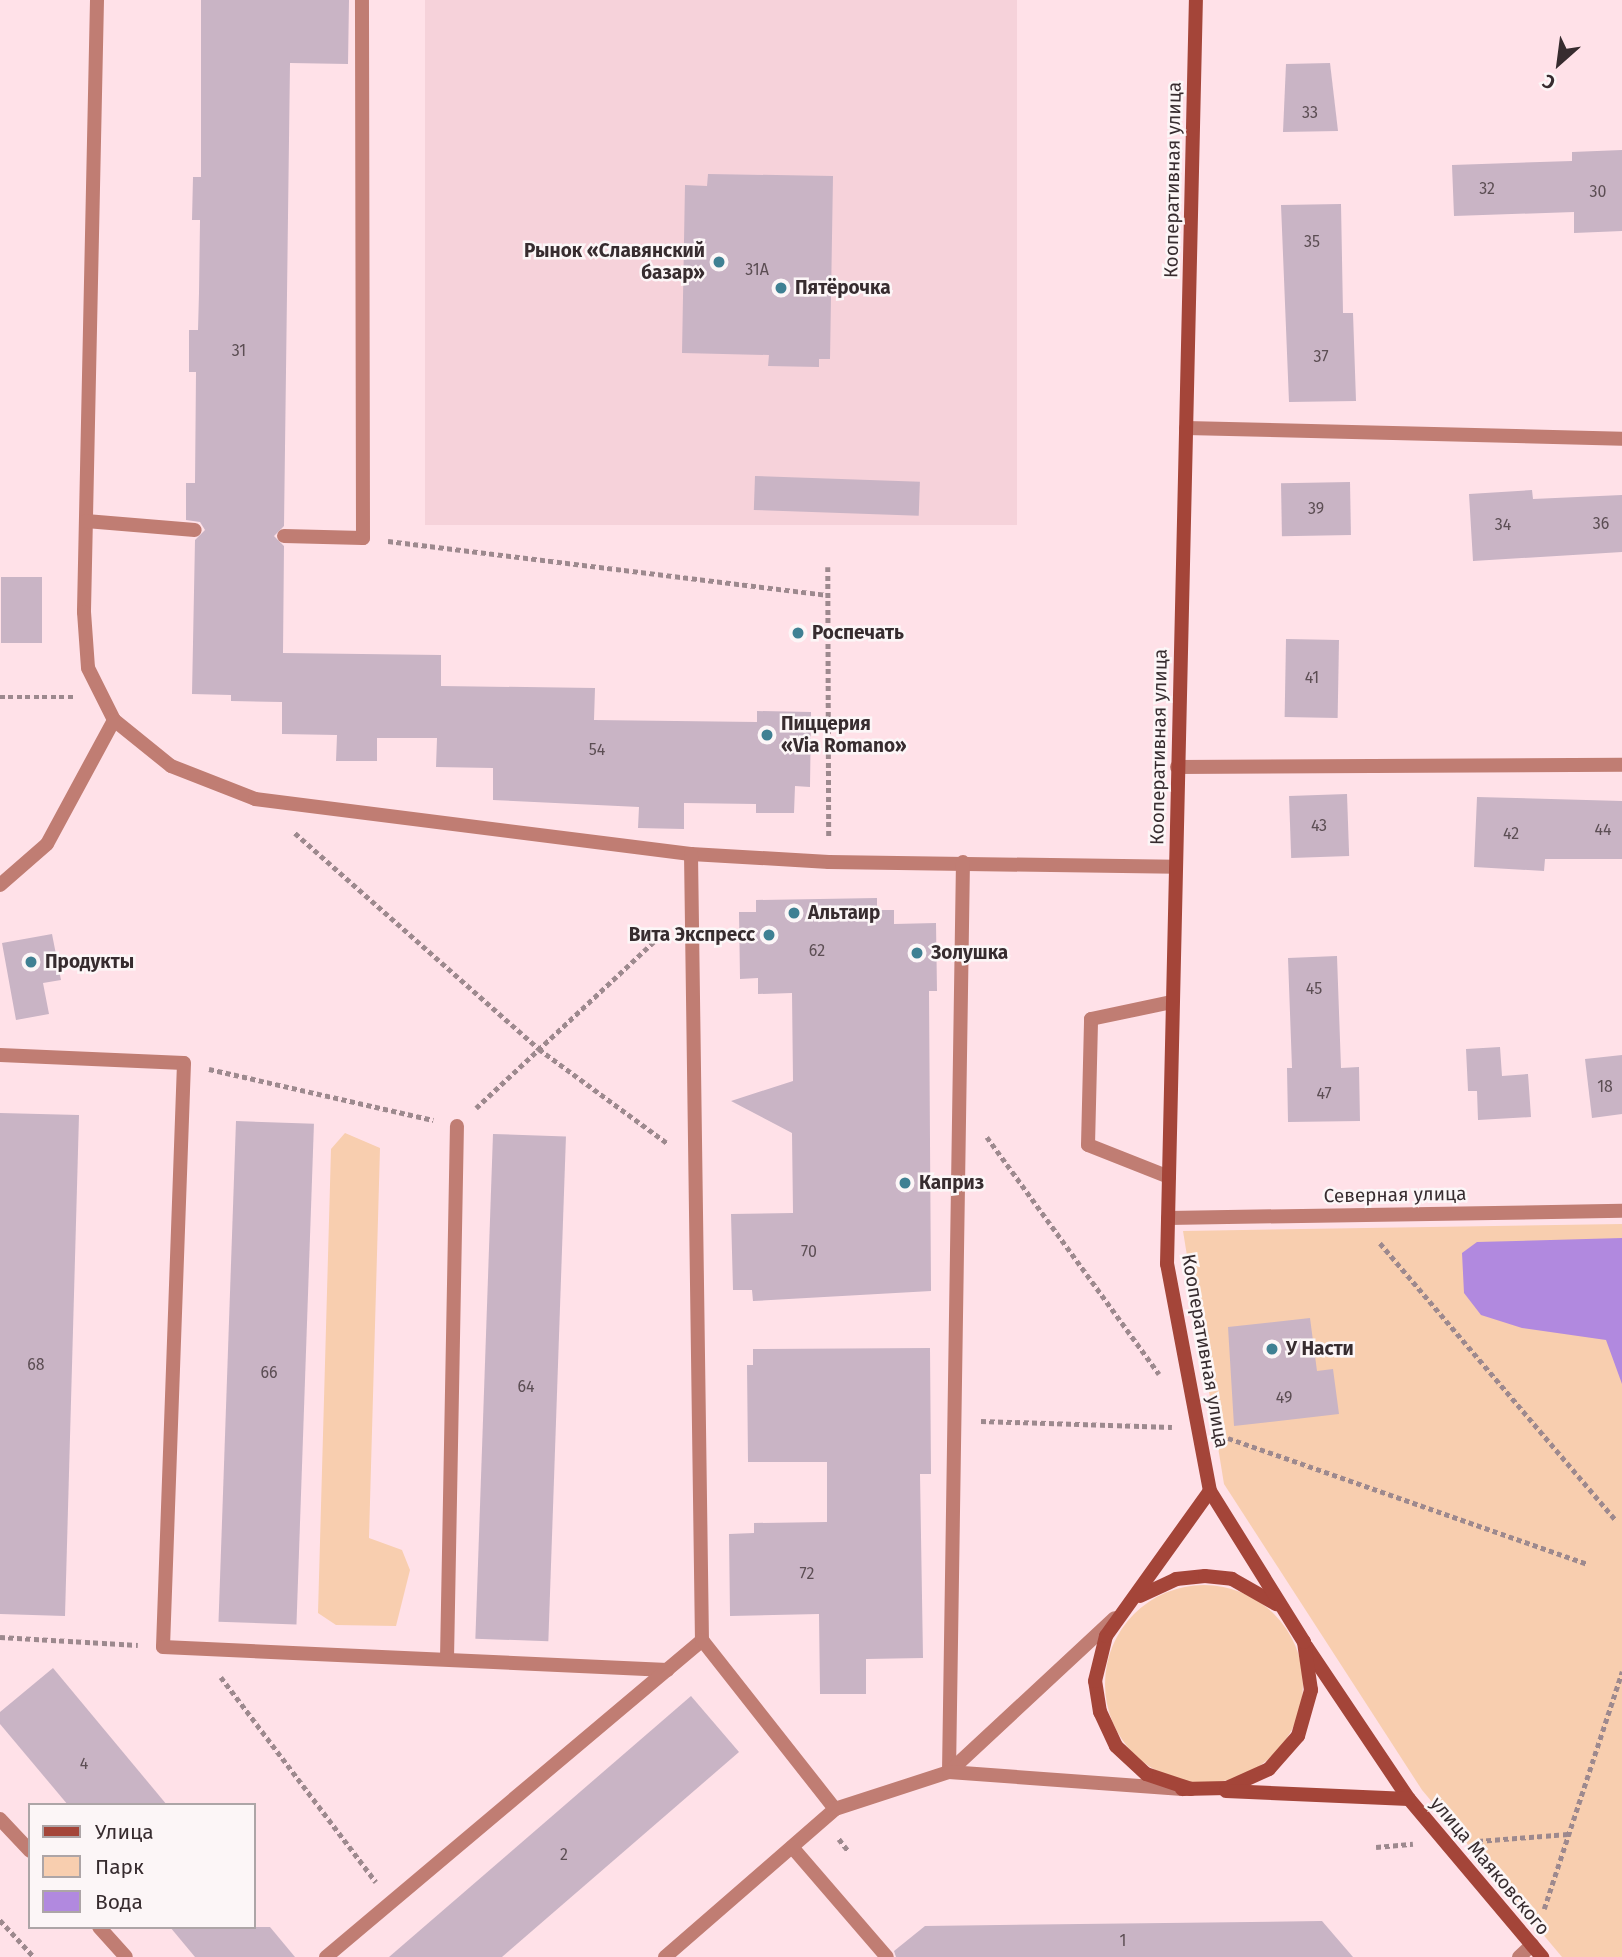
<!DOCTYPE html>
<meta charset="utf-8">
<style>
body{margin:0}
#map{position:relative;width:1622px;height:1957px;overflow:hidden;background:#ffe1e8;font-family:"Fira Sans",sans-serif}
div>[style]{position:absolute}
.built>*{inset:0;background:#f6d2da;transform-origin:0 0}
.green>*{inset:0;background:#f8ceaf}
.round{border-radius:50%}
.water>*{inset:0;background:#b189df}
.building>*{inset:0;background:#c9b4c5;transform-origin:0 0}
.path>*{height:4.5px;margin-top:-2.25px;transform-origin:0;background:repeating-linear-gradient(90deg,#9d898e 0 5px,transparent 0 8.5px)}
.service>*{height:14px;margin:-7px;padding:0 7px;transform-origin:7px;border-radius:7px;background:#c07d73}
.pedestrian>*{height:14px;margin:-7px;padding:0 7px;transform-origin:7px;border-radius:7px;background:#c07d73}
.minor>*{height:14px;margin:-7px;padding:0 7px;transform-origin:7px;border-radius:7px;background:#c07d73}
.tertiary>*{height:14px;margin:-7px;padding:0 7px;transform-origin:7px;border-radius:7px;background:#c07d73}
.secondary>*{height:14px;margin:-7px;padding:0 7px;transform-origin:7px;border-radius:7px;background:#a44539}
.dots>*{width:19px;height:19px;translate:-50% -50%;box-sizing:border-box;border:4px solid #fcf6f7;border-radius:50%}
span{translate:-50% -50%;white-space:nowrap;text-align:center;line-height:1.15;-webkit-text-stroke:5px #fcf6f7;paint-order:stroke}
.number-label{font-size:16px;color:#5c4e54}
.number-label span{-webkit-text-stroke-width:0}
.street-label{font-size:19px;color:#372c2f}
.poi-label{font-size:19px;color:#372c2f;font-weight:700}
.right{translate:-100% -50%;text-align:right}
.left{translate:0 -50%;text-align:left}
.legend{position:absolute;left:28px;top:1803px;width:228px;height:126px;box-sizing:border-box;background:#fcf6f7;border:2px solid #ada5a7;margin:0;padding:9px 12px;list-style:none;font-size:21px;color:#372c2f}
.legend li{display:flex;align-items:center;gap:14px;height:35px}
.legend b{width:35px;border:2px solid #ada5a7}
.north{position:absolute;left:1524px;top:28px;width:70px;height:70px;-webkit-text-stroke:5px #fcf6f7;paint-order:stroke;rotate:208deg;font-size:19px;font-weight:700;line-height:28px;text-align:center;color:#372c2f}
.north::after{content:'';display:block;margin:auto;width:24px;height:32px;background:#372c2f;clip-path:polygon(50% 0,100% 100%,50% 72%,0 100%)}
</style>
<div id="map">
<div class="built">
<i style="left:425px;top:0;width:592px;height:525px"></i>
</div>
<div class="green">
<i style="clip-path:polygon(345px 1133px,380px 1148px,369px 1538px,402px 1550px,410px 1570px,396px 1626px,336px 1625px,318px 1613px,331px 1149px)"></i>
<i style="clip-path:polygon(1622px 1224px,1622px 1957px,1562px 1957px,1422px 1790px,1224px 1484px,1183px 1231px)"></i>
<i class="round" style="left:1105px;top:1585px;width:198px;height:198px"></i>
</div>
<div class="water">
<i style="clip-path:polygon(1622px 1238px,1622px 1384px,1606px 1340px,1522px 1328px,1481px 1315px,1464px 1293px,1462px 1253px,1477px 1242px)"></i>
</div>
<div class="building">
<i style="clip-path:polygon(201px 0,349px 0,348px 64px,290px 63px,284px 526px,274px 536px,284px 546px,283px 653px,441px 655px,441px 686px,595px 688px,594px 720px,757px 722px,757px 711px,811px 712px,810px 787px,795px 786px,794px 813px,756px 813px,756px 804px,684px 803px,684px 829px,638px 828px,639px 807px,493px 800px,493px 768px,436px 767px,437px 738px,377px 738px,377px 761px,336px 761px,337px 735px,282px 734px,282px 702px,231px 701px,231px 695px,192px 694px,195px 540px,205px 530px,200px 522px,186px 520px,186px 483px,195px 483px,196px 372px,189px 372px,189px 330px,198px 330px,199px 293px,200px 220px,192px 220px,193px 177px,201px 177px)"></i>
<i style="clip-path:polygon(1330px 63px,1338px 131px,1283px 132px,1286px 64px)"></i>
<i style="clip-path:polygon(1622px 150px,1622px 231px,1574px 233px,1574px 212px,1454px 216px,1452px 165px,1572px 161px,1572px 152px)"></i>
<i style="clip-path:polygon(708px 174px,833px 176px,830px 359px,819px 359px,819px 367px,768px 366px,769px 355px,682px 353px,685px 185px,707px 186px)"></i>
<i style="clip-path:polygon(1341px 204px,1343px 313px,1353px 313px,1356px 401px,1289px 402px,1281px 205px)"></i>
<i style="left:755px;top:476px;width:165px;height:34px;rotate:2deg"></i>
<i style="left:1350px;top:482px;width:53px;height:69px;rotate:89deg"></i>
<i style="clip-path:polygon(1532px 490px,1533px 499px,1622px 495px,1622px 552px,1473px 561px,1469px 494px)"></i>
<i style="left:1px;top:577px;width:41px;height:66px"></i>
<i style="left:1286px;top:639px;width:53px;height:78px;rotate:1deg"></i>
<i style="left:1347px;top:794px;width:62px;height:58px;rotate:88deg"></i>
<i style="clip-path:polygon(1477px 797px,1622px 801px,1622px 859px,1545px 859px,1544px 871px,1474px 867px)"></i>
<i style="clip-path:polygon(877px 898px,877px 910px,894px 910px,894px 924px,936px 923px,937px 991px,929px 991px,931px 1291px,753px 1301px,752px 1290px,733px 1290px,731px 1214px,793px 1213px,792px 1133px,731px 1101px,793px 1081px,792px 993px,758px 994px,758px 978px,740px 979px,739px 912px,756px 912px,756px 900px)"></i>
<i style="clip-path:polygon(52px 934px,61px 980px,43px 983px,49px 1014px,16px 1020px,2px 943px)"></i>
<i style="clip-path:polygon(1337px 956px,1341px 1068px,1359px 1067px,1360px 1121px,1288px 1122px,1287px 1068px,1292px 1068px,1288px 958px)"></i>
<i style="clip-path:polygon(1500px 1047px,1502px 1076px,1528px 1074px,1531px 1117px,1478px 1120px,1477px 1091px,1468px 1091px,1466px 1049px)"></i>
<i style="clip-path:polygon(1622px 1055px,1622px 1114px,1592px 1118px,1585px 1059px)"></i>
<i style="clip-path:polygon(0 1113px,79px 1115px,65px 1616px,0 1614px)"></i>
<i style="left:236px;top:1121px;width:78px;height:501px;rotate:2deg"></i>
<i style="left:493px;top:1134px;width:73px;height:505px;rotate:2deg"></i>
<i style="clip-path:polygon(1310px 1318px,1317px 1371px,1333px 1369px,1339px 1414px,1234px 1426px,1228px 1327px)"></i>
<i style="clip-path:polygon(930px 1348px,931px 1474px,920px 1474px,923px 1658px,866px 1659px,866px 1694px,820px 1694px,819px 1614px,730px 1616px,729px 1534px,754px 1533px,754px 1523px,827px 1522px,827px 1462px,748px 1462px,747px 1365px,753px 1365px,753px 1349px)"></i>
<i style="clip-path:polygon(53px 1668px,167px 1805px,68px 1805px,0 1724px,0 1712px)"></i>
<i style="clip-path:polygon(691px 1696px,739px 1752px,502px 1957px,389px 1957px)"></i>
<i style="clip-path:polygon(1322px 1921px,1353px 1957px,896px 1957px,894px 1951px,925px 1926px)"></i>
<i style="clip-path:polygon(170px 1927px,270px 1927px,295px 1957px,195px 1957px)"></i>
</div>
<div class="path">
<i style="left:388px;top:541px;width:442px;rotate:7deg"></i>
<i style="left:828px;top:567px;width:269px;rotate:89.8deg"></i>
<i style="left:0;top:697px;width:74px"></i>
<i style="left:295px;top:833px;width:326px;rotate:41.5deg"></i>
<i style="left:539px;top:1049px;width:159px;rotate:36.3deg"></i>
<i style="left:209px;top:1069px;width:230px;rotate:12.8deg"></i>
<i style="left:476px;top:1108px;width:260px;rotate:-43.1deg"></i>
<i style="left:987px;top:1137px;width:293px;rotate:54deg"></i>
<i style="left:1380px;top:1243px;width:364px;rotate:49.6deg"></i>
<i style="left:981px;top:1421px;width:191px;rotate:1.8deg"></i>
<i style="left:1228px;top:1438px;width:380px;rotate:19.3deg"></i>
<i style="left:0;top:1637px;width:138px;rotate:3.3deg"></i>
<i style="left:221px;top:1677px;width:257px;rotate:52.9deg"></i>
<i style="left:839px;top:1839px;width:16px;rotate:52deg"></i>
<i style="left:1478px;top:1841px;width:90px;rotate:-4.4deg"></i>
<i style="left:1376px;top:1847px;width:37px;rotate:-5deg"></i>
<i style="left:1544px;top:1909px;width:250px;rotate:-71.8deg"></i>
<i style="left:0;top:1920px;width:50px;rotate:47.4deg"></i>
</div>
<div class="service">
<i style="left:97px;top:0;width:612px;rotate:91.22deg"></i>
<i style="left:84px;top:612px;width:56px;rotate:85.9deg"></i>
<i style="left:88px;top:668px;width:58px;rotate:63.4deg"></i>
<i style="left:114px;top:720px;width:73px;rotate:38.9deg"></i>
<i style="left:171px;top:766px;width:90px;rotate:21.4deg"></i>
<i style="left:255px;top:799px;width:439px;rotate:7.2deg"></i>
<i style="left:691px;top:854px;width:138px;rotate:3.3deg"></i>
<i style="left:829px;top:862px;width:346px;rotate:0.8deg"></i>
<i style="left:86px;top:521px;width:109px;rotate:4.7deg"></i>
<i style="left:284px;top:536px;width:79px;rotate:1.5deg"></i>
<i style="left:363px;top:538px;width:538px;rotate:-90.11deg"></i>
<i style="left:1177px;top:767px;width:445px;rotate:-0.3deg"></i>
<i style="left:691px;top:854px;width:786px;rotate:89.2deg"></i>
<i style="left:0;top:885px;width:62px;rotate:-41.1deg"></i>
<i style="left:47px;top:844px;width:141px;rotate:-61.6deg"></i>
<i style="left:0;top:1055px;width:184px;rotate:2.5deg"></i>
<i style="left:184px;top:1063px;width:584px;rotate:92.06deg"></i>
<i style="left:163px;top:1647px;width:505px;rotate:2.61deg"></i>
<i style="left:1169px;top:1177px;width:87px;rotate:-158.4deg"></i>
<i style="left:1088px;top:1145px;width:126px;rotate:-88.6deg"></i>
<i style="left:1091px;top:1019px;width:83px;rotate:-11.9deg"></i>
<i style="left:447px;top:1659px;width:533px;rotate:-88.93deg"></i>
<i style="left:0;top:1819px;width:44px;rotate:46.8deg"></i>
<i style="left:792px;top:1847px;width:145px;rotate:49.2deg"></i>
<i style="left:99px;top:1927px;width:40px;rotate:48deg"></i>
<i style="left:326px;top:1957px;width:492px;rotate:-40.1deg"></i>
<i style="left:702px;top:1640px;width:215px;rotate:51.8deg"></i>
<i style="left:1519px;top:1957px;width:18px;rotate:-43deg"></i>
</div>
<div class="pedestrian">
<i style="left:949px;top:1772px;width:910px;rotate:-89.12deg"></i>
</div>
<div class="minor">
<i style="left:1186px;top:428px;width:436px;rotate:1.4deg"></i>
<i style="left:1168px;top:1218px;width:454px;rotate:-0.9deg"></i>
</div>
<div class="tertiary">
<i style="left:949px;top:1772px;width:226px;rotate:-42.9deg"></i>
<i style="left:665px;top:1957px;width:225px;rotate:-41deg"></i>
<i style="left:835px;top:1809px;width:120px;rotate:-18deg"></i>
<i style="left:949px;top:1772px;width:234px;rotate:4.2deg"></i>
</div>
<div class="secondary">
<i style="left:1140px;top:1596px;width:40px;rotate:-25deg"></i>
<i style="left:1176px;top:1579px;width:29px;rotate:-6deg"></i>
<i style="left:1205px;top:1576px;width:27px;rotate:6deg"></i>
<i style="left:1232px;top:1579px;width:51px;rotate:29.6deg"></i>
<i style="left:1306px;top:1646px;width:184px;rotate:56.1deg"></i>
<i style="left:1409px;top:1799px;width:207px;rotate:49.9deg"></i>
<i style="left:1182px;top:1789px;width:45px;rotate:-1.3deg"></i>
<i style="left:1227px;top:1788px;width:46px;rotate:-24.3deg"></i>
<i style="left:1269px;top:1769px;width:44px;rotate:-48.7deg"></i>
<i style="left:1298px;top:1736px;width:48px;rotate:-74.2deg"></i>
<i style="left:1311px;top:1690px;width:49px;rotate:-98.3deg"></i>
<i style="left:1304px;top:1642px;width:178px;rotate:-121.9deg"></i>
<i style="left:1210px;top:1491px;width:231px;rotate:-100.7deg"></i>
<i style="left:1167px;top:1264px;width:1264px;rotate:-88.69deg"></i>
<i style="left:1191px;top:1789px;width:47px;rotate:-161.6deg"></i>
<i style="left:1146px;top:1774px;width:41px;rotate:-137deg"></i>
<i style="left:1116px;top:1746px;width:38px;rotate:-115deg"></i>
<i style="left:1100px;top:1712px;width:31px;rotate:-99deg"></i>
<i style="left:1095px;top:1681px;width:46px;rotate:-76.3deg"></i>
<i style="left:1106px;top:1636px;width:178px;rotate:-54.4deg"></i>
<i style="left:1226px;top:1791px;width:183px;rotate:2.5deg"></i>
</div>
<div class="dots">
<i style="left:719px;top:262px;background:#3f8093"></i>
<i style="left:781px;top:288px;background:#3f8093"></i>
<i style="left:798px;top:633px;background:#3f8093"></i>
<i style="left:767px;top:735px;background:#3f8093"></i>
<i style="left:794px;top:913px;background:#3f8093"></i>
<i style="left:769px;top:935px;background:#3f8093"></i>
<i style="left:917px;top:953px;background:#3f8093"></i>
<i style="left:31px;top:962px;background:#3f8093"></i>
<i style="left:905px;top:1183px;background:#3f8093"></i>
<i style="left:1272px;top:1349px;background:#3f8093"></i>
</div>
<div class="number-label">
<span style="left:1310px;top:113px">33</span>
<span style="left:1487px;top:189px">32</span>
<span style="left:1598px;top:192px">30</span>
<span style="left:1312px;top:242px">35</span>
<span style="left:757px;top:270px">31А</span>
<span style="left:239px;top:351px">31</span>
<span style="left:1321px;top:357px">37</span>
<span style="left:1316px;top:509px">39</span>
<span style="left:1601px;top:524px">36</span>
<span style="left:1503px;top:525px">34</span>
<span style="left:1312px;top:678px">41</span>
<span style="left:597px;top:750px">54</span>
<span style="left:1319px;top:826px">43</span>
<span style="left:1603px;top:830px">44</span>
<span style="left:1511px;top:834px">42</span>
<span style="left:817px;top:951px">62</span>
<span style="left:1314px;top:989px">45</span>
<span style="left:1605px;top:1087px">18</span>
<span style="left:1324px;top:1094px">47</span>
<span style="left:809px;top:1252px">70</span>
<span style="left:36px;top:1365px">68</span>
<span style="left:269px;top:1373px">66</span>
<span style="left:526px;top:1387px">64</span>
<span style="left:1284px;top:1398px">49</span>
<span style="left:807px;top:1574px">72</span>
<span style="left:84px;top:1764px">4</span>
<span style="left:564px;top:1855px">2</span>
<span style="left:1123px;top:1941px">1</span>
</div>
<div class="street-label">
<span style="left:1173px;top:180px;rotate:-89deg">Кооперативная улица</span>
<span style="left:1159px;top:747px;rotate:-89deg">Кооперативная улица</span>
<span style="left:1395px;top:1195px;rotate:-1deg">Северная улица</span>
<span style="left:1205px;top:1351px;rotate:80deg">Кооперативная улица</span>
<span style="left:1490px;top:1866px;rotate:50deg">улица Маяковского</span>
</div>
<div class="poi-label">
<span class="right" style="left:705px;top:262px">Рынок «Славянский<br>базар»</span>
<span class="left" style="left:795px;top:288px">Пятёрочка</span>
<span class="left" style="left:812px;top:633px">Роспечать</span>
<span class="left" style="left:781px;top:735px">Пиццерия<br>«Via Romano»</span>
<span class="left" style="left:808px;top:913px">Альтаир</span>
<span class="right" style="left:755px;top:935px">Вита Экспресс</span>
<span class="left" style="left:931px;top:953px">Золушка</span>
<span class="left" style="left:45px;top:962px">Продукты</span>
<span class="left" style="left:919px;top:1183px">Каприз</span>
<span class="left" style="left:1286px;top:1349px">У Насти</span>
</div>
<ul class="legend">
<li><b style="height:9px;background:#a44539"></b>Улица</li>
<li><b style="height:19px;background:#f8ceaf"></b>Парк</li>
<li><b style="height:19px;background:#b189df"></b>Вода</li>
</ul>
<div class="north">С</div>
</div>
